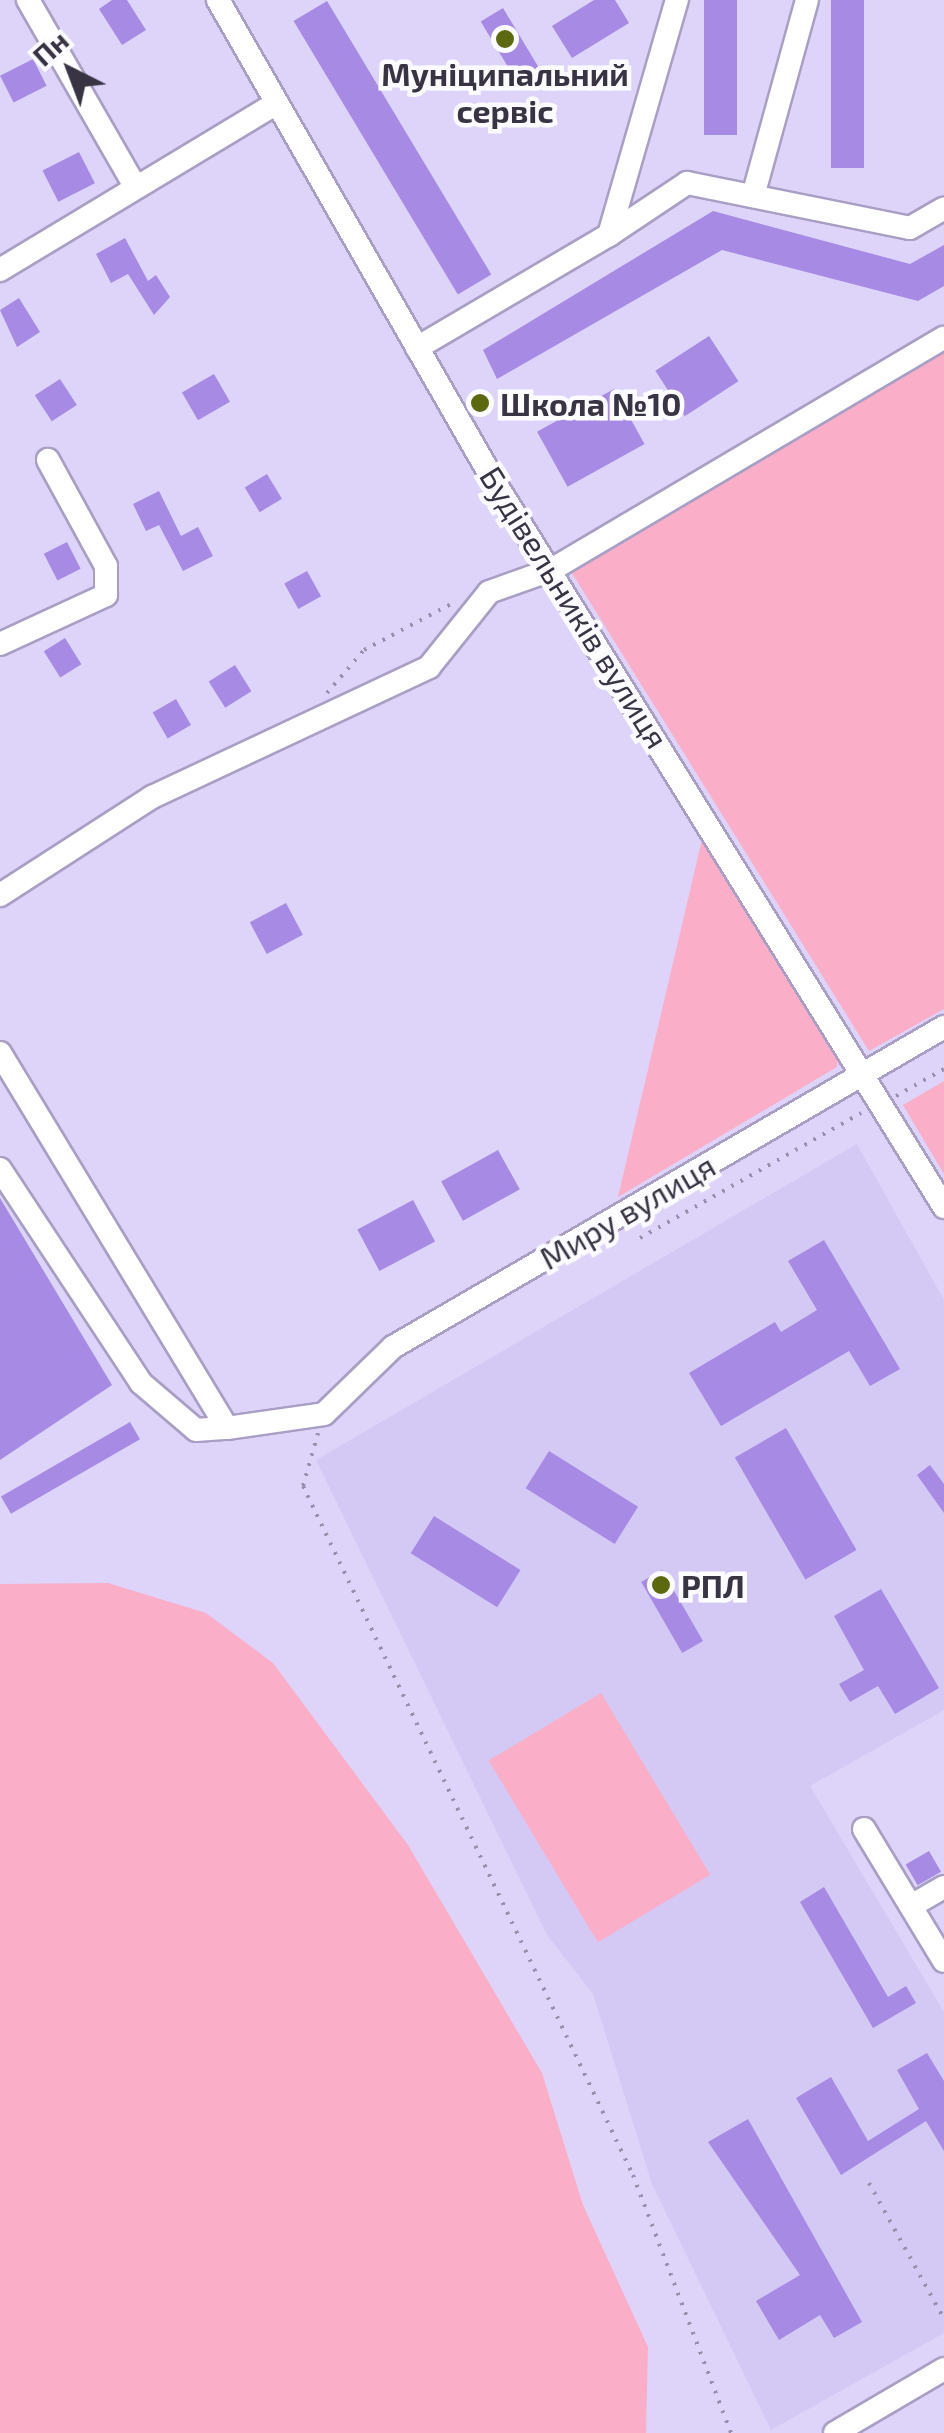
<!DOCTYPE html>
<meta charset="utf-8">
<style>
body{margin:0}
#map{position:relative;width:944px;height:2433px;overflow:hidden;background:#ded4fa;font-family:"Exo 2",sans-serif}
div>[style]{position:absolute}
.built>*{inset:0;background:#d4c8f4}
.green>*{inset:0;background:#faaec8;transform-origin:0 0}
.building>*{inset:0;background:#a68ae3;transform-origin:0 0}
.path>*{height:4px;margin-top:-2px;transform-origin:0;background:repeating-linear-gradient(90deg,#978fab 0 2.5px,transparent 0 10.5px)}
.roads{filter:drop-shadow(2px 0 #a99fc4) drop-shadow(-2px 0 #a99fc4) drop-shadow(0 2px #a99fc4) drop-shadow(0 -2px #a99fc4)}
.minor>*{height:22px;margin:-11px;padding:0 11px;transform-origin:11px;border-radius:11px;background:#fff}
.dots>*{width:28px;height:28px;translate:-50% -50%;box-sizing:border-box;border:5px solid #fcfbff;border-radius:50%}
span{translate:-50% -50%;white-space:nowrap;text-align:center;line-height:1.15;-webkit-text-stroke:9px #fcfbff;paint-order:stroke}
.poi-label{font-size:32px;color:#383443;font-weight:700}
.left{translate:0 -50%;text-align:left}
.street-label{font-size:32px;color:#383443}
.north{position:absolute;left:20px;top:20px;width:100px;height:100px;-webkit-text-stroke:8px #fcfbff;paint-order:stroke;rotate:318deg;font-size:28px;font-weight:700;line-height:40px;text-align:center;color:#383443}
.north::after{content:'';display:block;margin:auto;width:35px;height:45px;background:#383443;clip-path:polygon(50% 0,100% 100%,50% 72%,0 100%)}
</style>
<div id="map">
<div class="built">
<i style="clip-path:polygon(857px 1144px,944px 1300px,944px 1710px,810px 1786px,944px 2012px,944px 2333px,771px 2430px,652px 2184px,593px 1994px,547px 1935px,316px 1460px)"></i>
</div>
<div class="green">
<i style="clip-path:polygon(944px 352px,944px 1009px,869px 1051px,570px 570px)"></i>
<i style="clip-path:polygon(704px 831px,839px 1044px,837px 1067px,618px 1197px)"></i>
<i style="clip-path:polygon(944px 1081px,944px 1174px,903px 1105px)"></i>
<i style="clip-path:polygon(108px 1583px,206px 1613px,273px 1663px,408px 1845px,542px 2073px,583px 2205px,648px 2347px,646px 2433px,0 2433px,0 1584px)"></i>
<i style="left:601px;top:1693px;width:212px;height:131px;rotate:59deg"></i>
</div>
<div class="building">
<i style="clip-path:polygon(112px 0,127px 0,146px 30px,122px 45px,99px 9px)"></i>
<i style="clip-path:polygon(594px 0,615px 0,629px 23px,572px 58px,552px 26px)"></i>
<i style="left:704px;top:0;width:33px;height:135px"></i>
<i style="left:831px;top:0;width:33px;height:168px"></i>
<i style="left:327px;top:1px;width:319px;height:39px;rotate:59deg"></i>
<i style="left:503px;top:8px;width:74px;height:26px;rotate:59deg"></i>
<i style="left:33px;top:59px;width:30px;height:37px;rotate:63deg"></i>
<i style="left:79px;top:152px;width:35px;height:41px;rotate:63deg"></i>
<i style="clip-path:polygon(713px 211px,910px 264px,944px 245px,944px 286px,918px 301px,722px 250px,497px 379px,483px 350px)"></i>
<i style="clip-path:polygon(125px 238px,148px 281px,156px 275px,170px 297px,154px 315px,128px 274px,111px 283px,96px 254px)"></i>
<i style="clip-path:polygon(19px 298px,40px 332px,17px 347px,0 310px)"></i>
<i style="left:709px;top:336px;width:54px;height:64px;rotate:57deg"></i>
<i style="left:214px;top:374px;width:32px;height:37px;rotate:60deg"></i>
<i style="left:60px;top:379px;width:31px;height:30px;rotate:57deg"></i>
<i style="left:614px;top:389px;width:63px;height:88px;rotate:61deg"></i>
<i style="left:267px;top:474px;width:29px;height:26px;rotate:59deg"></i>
<i style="clip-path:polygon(159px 491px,181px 536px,198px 527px,213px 556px,183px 571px,159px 525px,146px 531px,133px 504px)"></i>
<i style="left:67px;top:542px;width:30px;height:26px;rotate:63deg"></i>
<i style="left:307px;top:571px;width:29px;height:26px;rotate:61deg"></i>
<i style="left:65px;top:638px;width:31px;height:25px;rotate:58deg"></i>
<i style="left:235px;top:665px;width:31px;height:31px;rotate:58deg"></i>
<i style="left:176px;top:699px;width:30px;height:27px;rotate:60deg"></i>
<i style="left:286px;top:903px;width:36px;height:41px;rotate:62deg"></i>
<i style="left:498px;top:1150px;width:45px;height:65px;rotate:61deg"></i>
<i style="clip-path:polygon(0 1198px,112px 1385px,0 1460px)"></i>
<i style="left:413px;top:1200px;width:47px;height:63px;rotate:62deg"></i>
<i style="clip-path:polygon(824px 1240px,900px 1369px,870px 1386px,849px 1351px,721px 1426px,689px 1373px,775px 1322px,781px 1332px,817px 1310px,788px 1261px)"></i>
<i style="left:130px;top:1422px;width:20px;height:149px;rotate:60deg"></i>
<i style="left:786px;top:1428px;width:141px;height:59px;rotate:60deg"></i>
<i style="left:549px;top:1451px;width:105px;height:44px;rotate:32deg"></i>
<i style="clip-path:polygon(930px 1465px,944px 1484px,944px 1513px,917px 1475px)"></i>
<i style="left:434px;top:1516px;width:102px;height:44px;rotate:32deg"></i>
<i style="left:662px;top:1570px;width:82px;height:24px;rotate:60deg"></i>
<i style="clip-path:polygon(881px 1589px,939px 1688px,895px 1714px,878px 1686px,850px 1702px,839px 1684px,864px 1670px,834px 1616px)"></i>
<i style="left:929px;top:1851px;width:24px;height:27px;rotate:60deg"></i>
<i style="clip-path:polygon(824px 1887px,888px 1997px,906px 1986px,916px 2003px,873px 2028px,800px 1902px)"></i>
<i style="clip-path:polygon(927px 2053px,944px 2081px,944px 2151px,926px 2121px,841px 2175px,796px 2098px,831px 2077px,868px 2141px,919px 2109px,897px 2070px)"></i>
<i style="clip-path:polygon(748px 2119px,862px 2322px,834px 2338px,820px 2315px,779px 2340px,756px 2301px,800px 2275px,708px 2142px)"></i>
</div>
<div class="path">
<i style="left:327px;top:693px;width:57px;rotate:-49.3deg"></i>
<i style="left:364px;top:650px;width:98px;rotate:-27.9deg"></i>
<i style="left:896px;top:1096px;width:55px;rotate:-29.4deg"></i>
<i style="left:640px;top:1238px;width:254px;rotate:-29.5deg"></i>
<i style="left:318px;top:1433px;width:55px;rotate:105.8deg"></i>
<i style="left:303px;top:1486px;width:764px;rotate:64.41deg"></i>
<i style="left:633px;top:2175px;width:276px;rotate:69.2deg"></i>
<i style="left:869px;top:2183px;width:155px;rotate:61.1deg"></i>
</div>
<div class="roads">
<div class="minor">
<i style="left:28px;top:0;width:215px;rotate:60.1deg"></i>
<i style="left:218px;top:0;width:557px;rotate:60.17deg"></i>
<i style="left:495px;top:483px;width:852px;rotate:58.19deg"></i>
<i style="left:753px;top:196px;width:203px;rotate:-74.6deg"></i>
<i style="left:609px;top:235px;width:94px;rotate:-33.7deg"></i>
<i style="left:687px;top:183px;width:227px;rotate:11.4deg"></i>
<i style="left:910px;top:228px;width:39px;rotate:-30deg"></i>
<i style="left:0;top:270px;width:320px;rotate:-31.1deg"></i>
<i style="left:417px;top:348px;width:223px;rotate:-30.5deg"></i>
<i style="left:609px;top:235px;width:245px;rotate:-73.9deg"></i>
<i style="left:0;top:644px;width:117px;rotate:-24.8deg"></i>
<i style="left:106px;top:595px;width:29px;rotate:-90deg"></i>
<i style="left:106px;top:566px;width:121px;rotate:-118.7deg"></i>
<i style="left:0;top:895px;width:181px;rotate:-32.8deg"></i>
<i style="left:152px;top:797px;width:306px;rotate:-25.1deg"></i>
<i style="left:429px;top:667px;width:96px;rotate:-51.3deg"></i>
<i style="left:489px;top:592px;width:66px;rotate:-19.5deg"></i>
<i style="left:551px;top:570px;width:456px;rotate:-30.6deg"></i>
<i style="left:0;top:1053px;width:438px;rotate:58.8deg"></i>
<i style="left:227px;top:1428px;width:98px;rotate:-8.2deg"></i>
<i style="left:324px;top:1414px;width:96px;rotate:-44.2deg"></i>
<i style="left:393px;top:1347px;width:637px;rotate:-30.15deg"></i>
<i style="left:0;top:1169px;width:256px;rotate:56.6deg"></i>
<i style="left:141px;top:1383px;width:72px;rotate:40.5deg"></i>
<i style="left:196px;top:1430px;width:31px;rotate:-4deg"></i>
<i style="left:864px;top:1829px;width:154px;rotate:58.8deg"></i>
<i style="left:911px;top:1906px;width:38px;rotate:-30deg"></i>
<i style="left:835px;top:2433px;width:126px;rotate:-30.4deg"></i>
</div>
</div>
<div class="dots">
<i style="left:505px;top:39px;background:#5d690f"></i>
<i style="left:480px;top:403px;background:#5d690f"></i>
<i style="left:661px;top:1585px;background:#5d690f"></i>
</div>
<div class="poi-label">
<span style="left:505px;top:92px">Муніципальний<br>сервіс</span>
<span class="left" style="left:500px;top:403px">Школа №10</span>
<span class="left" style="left:681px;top:1585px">РПЛ</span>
</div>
<div class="street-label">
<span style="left:575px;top:607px;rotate:58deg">Будівельників вулиця</span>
<span style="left:627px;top:1211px;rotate:-30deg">Миру вулиця</span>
</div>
<div class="north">Пн</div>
</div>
